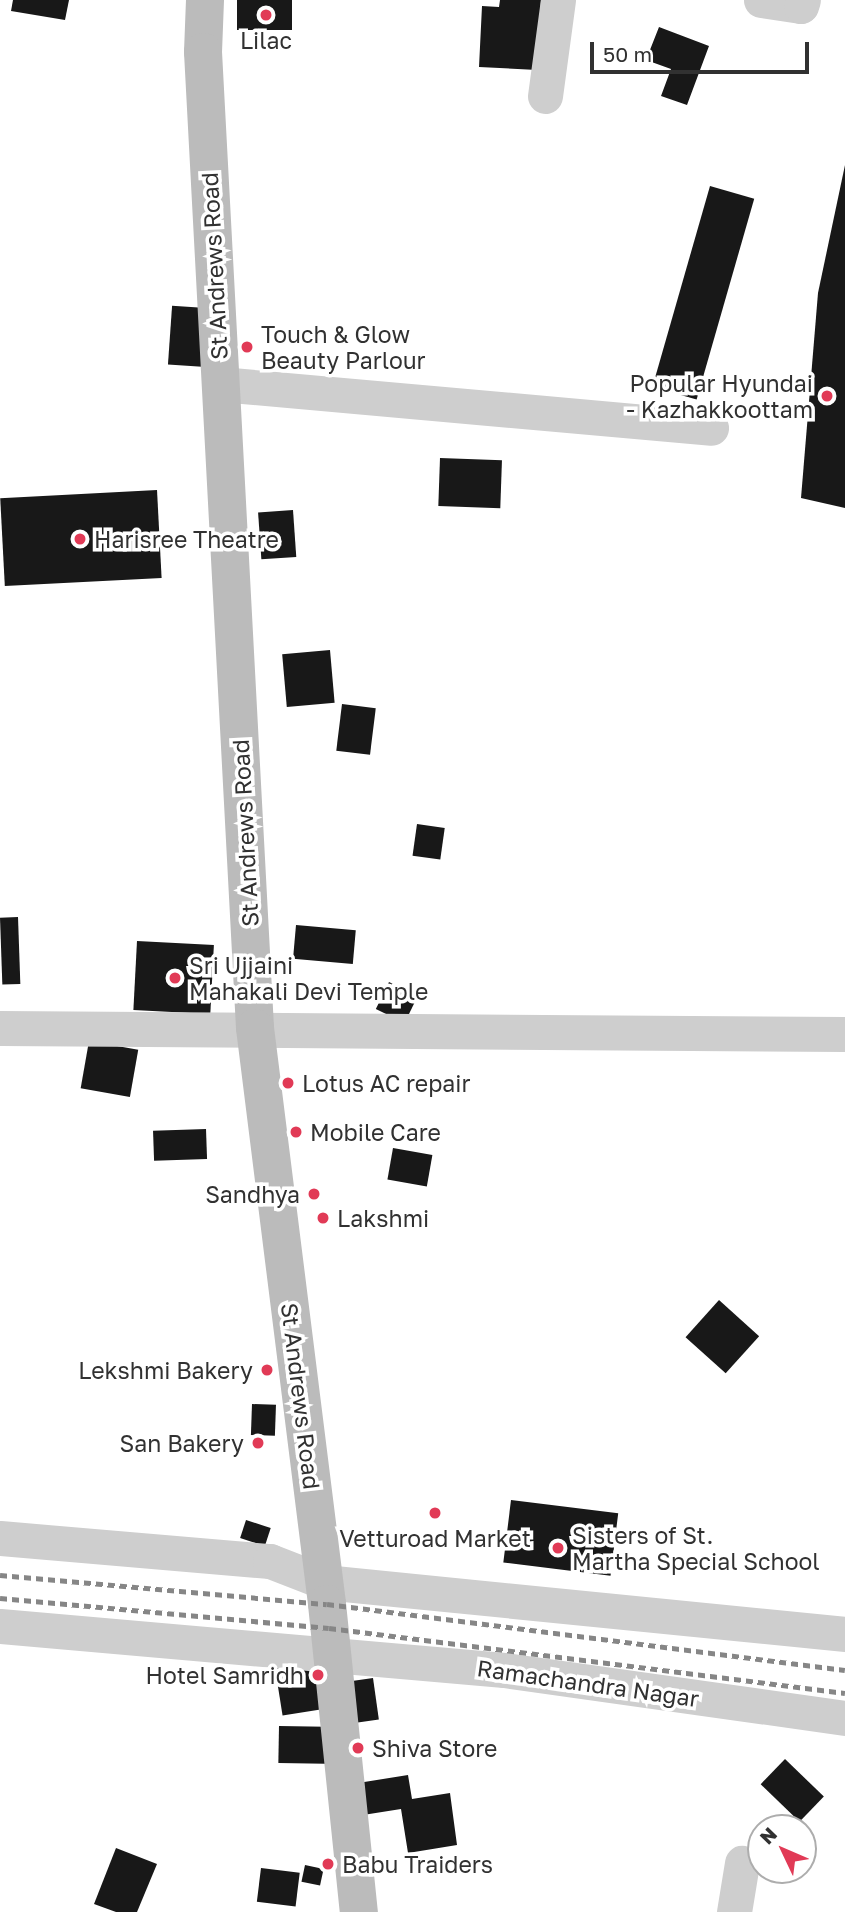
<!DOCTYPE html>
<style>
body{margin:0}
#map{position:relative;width:845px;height:1912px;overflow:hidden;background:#fff;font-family:"Golos Text",sans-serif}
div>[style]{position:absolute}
.building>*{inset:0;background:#181818;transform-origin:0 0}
.minor>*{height:35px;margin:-17.5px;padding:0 17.5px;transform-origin:17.5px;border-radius:17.5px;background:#cecece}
.secondary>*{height:38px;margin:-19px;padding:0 19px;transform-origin:19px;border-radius:19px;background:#bbb}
.rail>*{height:5px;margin-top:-2.5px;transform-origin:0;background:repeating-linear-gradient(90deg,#868686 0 7px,transparent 0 12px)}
.dots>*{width:19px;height:19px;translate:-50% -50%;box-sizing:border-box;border:4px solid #fff;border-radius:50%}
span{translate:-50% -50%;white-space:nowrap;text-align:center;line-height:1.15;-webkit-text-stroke:7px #fff;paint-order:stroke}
.poi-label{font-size:23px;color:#313131}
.left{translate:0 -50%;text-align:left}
.right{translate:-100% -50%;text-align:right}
.street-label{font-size:23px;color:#313131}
.north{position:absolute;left:747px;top:1814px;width:70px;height:70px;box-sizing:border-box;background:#fff;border:2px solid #adadad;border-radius:50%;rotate:314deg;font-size:19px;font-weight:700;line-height:28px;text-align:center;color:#313131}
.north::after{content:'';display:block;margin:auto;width:24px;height:32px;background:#e13a56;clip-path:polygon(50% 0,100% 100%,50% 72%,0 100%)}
.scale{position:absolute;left:590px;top:42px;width:219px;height:32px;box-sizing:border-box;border:4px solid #313131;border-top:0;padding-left:9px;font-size:21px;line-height:24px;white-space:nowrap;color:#313131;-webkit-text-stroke:5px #fff;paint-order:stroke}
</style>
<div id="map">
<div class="building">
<i style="clip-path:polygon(13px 0,69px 0,65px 20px,11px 11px)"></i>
<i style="left:237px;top:0;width:55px;height:30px"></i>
<i style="clip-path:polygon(500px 0,541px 0,537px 70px,479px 67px,482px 6px,499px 7px)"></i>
<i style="clip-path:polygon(659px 27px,709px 46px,687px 105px,661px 96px,671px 69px,646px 60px)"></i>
<i style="clip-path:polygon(845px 165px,845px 508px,801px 498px,818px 293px)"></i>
<i style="left:710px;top:186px;width:46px;height:209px;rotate:16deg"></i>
<i style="left:206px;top:308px;width:59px;height:34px;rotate:94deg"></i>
<i style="left:440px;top:458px;width:62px;height:48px;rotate:2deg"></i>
<i style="left:157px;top:490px;width:88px;height:157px;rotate:87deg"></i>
<i style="left:293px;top:510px;width:47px;height:35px;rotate:86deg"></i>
<i style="left:330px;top:650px;width:53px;height:48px;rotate:85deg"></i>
<i style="left:342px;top:704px;width:34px;height:47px;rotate:7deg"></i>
<i style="left:417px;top:824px;width:28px;height:32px;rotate:8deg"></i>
<i style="left:18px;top:917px;width:67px;height:18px;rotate:88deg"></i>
<i style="left:296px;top:925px;width:60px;height:34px;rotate:5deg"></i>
<i style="left:137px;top:941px;width:77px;height:69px;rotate:3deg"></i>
<i style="left:389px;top:982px;width:32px;height:30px;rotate:26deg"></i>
<i style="left:89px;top:1041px;width:50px;height:48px;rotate:10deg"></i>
<i style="left:206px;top:1129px;width:30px;height:53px;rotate:88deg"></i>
<i style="left:393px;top:1148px;width:40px;height:32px;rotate:10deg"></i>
<i style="left:719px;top:1300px;width:54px;height:50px;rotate:42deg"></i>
<i style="left:252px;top:1404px;width:24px;height:31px;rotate:2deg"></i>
<i style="left:511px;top:1500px;width:108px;height:63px;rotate:7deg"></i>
<i style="left:246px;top:1520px;width:26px;height:19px;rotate:18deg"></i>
<i style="left:313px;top:1652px;width:58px;height:40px;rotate:81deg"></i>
<i style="left:373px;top:1678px;width:42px;height:23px;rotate:82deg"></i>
<i style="left:279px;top:1726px;width:47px;height:37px;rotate:1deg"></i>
<i style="left:785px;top:1759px;width:54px;height:35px;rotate:44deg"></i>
<i style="clip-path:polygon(408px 1775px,412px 1799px,450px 1793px,457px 1845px,408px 1853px,401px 1809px,363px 1815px,358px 1783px)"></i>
<i style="clip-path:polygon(116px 1848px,157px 1864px,137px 1912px,116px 1912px,94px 1904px)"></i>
<i style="left:305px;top:1865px;width:19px;height:17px;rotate:12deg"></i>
<i style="left:261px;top:1868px;width:39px;height:34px;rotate:7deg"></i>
</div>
<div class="minor">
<i style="left:761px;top:0;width:40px;rotate:8.5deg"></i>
<i style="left:801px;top:6px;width:6px;rotate:-72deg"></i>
<i style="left:545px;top:96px;width:97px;rotate:-82.3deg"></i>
<i style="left:220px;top:384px;width:493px;rotate:5.1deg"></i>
<i style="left:0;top:1028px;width:845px;rotate:0.41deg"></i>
<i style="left:0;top:1538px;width:271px;rotate:4.9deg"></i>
<i style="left:270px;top:1561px;width:58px;rotate:21.3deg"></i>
<i style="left:324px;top:1582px;width:524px;rotate:5.7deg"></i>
<i style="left:0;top:1626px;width:506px;rotate:4.99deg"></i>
<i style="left:504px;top:1670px;width:344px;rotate:8deg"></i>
<i style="left:734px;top:1912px;width:50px;rotate:-80.7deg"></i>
</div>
<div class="secondary">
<i style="left:205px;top:0;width:52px;rotate:92.2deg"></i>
<i style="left:203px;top:52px;width:977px;rotate:86.95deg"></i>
<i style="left:255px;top:1028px;width:580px;rotate:82.87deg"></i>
<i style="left:327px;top:1604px;width:310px;rotate:84.1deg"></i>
</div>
<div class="rail">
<i style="left:0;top:1575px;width:328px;rotate:5.1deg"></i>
<i style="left:327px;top:1604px;width:522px;rotate:7.26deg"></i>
<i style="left:0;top:1598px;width:330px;rotate:5.2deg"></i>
<i style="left:329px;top:1628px;width:520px;rotate:7.18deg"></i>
</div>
<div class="dots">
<i style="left:266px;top:15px;background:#e13a56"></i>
<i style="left:247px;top:347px;background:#e13a56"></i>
<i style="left:827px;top:396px;background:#e13a56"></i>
<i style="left:80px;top:539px;background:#e13a56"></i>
<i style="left:175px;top:978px;background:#e13a56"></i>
<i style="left:288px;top:1083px;background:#e13a56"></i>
<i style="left:296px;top:1132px;background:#e13a56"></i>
<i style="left:314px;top:1194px;background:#e13a56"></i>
<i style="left:323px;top:1218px;background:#e13a56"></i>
<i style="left:267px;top:1370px;background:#e13a56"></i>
<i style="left:258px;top:1443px;background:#e13a56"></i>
<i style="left:435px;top:1513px;background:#e13a56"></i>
<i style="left:558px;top:1548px;background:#e13a56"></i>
<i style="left:318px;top:1675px;background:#e13a56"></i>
<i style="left:358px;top:1748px;background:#e13a56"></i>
<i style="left:328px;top:1864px;background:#e13a56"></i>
</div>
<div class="poi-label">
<span style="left:266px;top:40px">Lilac</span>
<span class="left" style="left:261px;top:347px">Touch &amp; Glow<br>Beauty Parlour</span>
<span class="right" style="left:813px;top:396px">Popular Hyundai<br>- Kazhakkoottam</span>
<span class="left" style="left:94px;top:539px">Harisree Theatre</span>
<span class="left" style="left:189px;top:978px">Sri Ujjaini<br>Mahakali Devi Temple</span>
<span class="left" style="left:302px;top:1083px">Lotus AC repair</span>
<span class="left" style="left:310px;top:1132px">Mobile Care</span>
<span class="right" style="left:300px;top:1194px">Sandhya</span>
<span class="left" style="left:337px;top:1218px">Lakshmi</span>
<span class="right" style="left:253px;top:1370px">Lekshmi Bakery</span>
<span class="right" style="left:244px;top:1443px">San Bakery</span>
<span class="left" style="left:572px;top:1548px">Sisters of St.<br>Martha Special School</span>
<span style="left:435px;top:1538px">Vetturoad Market</span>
<span class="right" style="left:304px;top:1675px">Hotel Samridh</span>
<span class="left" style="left:372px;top:1748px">Shiva Store</span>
<span class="left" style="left:342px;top:1864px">Babu Traiders</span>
</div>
<div class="street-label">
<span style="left:214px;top:266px;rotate:-93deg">St Andrews Road</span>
<span style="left:245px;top:833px;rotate:-93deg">St Andrews Road</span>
<span style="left:301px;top:1396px;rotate:83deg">St Andrews Road</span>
<span style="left:588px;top:1683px;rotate:8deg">Ramachandra Nagar</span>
</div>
<div class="north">N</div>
<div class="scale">50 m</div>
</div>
